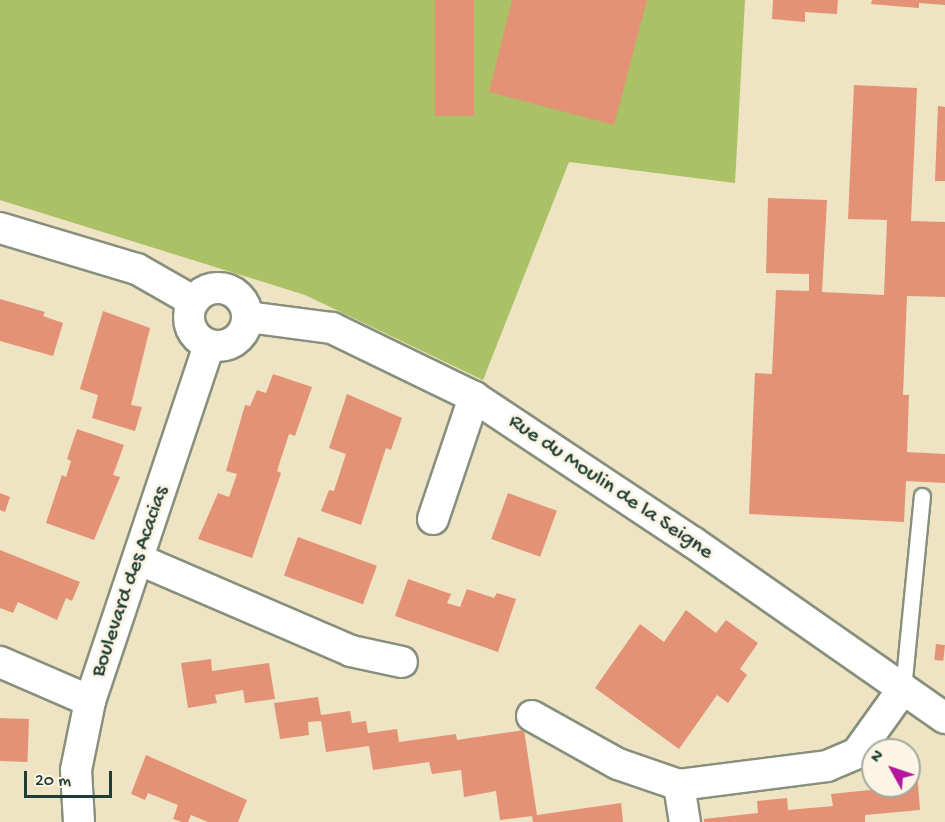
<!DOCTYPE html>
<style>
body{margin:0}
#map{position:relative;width:945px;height:822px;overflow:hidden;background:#eee3c3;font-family:"Gochi Hand",sans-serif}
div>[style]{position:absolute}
.green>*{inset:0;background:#aac166}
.building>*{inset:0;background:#e49275;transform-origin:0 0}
.roads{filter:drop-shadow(2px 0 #86907c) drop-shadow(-2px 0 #86907c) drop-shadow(0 2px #86907c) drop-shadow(0 -2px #86907c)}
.lane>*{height:15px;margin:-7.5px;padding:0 7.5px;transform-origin:7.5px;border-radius:7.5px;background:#fff}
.street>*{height:30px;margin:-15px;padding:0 15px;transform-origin:15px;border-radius:15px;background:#fff}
.street>.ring{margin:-15px;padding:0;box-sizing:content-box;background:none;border:30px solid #fff;border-radius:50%}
span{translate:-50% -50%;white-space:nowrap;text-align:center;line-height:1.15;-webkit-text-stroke:6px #fcf5e5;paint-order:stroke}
.street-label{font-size:22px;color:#1f3d34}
.north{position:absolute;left:861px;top:738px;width:60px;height:60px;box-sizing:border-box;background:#fcf5e5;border:2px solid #a4ab9e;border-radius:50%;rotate:310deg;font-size:16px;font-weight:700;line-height:24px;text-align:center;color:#1f3d34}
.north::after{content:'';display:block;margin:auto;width:21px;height:27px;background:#b5179e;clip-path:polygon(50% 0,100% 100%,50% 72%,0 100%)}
.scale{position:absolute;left:24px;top:771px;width:88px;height:27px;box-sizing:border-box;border:3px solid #1f3d34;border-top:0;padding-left:8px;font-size:18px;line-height:21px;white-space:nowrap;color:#1f3d34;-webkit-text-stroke:4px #fcf5e5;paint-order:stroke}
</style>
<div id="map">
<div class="green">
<i style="clip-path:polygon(0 0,745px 0,735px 183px,569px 162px,483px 380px,305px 295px,0 200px)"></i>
</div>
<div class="building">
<i style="left:435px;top:0;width:39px;height:116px"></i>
<i style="clip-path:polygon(512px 0,647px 0,614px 125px,489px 92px)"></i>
<i style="clip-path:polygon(773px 0,838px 0,837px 14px,805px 12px,805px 22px,772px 19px)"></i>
<i style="clip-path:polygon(872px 0,945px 0,945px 5px,919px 3px,919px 8px,871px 4px)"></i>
<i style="clip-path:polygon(854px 85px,917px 88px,911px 221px,945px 222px,945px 297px,907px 296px,903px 395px,909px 395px,907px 452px,945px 454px,945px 483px,906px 481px,904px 522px,749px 514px,755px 373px,772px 374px,776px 290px,809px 291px,809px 274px,766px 273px,768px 198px,827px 200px,822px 292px,884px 295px,887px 220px,848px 219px)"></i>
<i style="clip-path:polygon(938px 106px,945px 107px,945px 181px,935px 181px)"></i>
<i style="clip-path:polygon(0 299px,45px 312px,43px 316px,63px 323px,53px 356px,0 341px)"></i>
<i style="clip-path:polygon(103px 311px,150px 328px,131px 405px,142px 407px,135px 431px,92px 418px,98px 395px,80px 389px)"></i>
<i style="clip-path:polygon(273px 374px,312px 387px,295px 436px,289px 434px,277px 471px,281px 473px,252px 558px,198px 539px,218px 493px,229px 497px,237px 474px,226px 471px,245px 405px,250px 406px,257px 390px,266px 393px)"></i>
<i style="clip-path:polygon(347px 394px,402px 418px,391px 450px,386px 448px,361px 525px,321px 511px,329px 490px,334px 491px,346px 454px,329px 448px)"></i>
<i style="clip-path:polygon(77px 429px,124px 445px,113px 475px,120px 477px,94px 540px,46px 523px,62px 475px,66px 477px,71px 461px,67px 459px)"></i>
<i style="clip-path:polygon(0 493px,10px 497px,5px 512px,0 510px)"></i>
<i style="left:508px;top:493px;width:52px;height:49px;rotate:20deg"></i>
<i style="left:298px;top:537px;width:84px;height:41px;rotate:20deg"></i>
<i style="clip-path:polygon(0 550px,80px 582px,72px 601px,66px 598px,57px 620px,18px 602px,13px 613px,0 608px)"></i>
<i style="clip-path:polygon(408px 579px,451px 594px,447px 603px,460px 607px,467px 589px,494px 598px,497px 593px,516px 599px,498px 652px,395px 616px)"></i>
<i style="clip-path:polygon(686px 610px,716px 633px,726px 620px,758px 643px,740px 669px,747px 675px,728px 703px,717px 695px,679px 749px,595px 688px,640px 624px,664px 642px)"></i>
<i style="left:936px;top:644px;width:9px;height:16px;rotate:6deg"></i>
<i style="clip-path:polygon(211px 659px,212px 671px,269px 663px,275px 699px,245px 703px,243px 690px,215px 695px,217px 703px,188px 708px,181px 663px)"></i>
<i style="clip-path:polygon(318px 697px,321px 715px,350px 711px,352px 723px,366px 721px,368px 733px,397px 729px,399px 742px,456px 734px,457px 740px,524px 730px,537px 815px,621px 803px,623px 822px,533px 822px,532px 816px,500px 820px,496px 791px,464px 797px,461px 770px,432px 774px,429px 762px,373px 770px,369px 746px,326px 752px,321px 721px,308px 722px,309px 735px,280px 739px,274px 703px)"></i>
<i style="left:0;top:718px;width:29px;height:43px;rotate:2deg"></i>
<i style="clip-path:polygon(146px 755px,247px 800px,238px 822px,208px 822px,191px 815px,188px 822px,182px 822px,173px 819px,178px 805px,148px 793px,145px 800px,131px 794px)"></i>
<i style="clip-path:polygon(909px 772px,917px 772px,920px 810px,865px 815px,865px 822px,704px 822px,704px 819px,758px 813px,757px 801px,787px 798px,788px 810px,833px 806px,831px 794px,909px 786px)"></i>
</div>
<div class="roads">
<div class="lane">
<i style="left:903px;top:689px;width:194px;rotate:-84.4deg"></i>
</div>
<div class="street">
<i style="left:0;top:228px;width:143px;rotate:16.7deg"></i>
<i style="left:137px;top:269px;width:64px;rotate:29.7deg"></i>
<i class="ring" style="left:189px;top:288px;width:28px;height:28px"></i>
<i style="left:248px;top:317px;width:85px;rotate:7.5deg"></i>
<i style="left:332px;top:328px;width:158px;rotate:25.9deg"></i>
<i style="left:474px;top:397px;width:264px;rotate:33.6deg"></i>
<i style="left:694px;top:543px;width:306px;rotate:34.9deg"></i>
<i style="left:433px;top:519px;width:129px;rotate:-71.4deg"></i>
<i style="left:140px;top:560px;width:230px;rotate:23.3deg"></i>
<i style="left:351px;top:651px;width:52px;rotate:12.2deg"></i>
<i style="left:0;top:662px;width:98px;rotate:23.4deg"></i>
<i style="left:532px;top:716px;width:98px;rotate:29.2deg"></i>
<i style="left:618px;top:764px;width:65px;rotate:19deg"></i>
<i style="left:679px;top:785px;width:149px;rotate:-7.3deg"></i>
<i style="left:827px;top:766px;width:33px;rotate:-23deg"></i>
<i style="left:857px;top:753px;width:79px;rotate:-54.3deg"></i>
<i style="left:679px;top:785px;width:37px;rotate:81deg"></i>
<i style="left:79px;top:822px;width:52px;rotate:-93.3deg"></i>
<i style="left:76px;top:770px;width:70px;rotate:-78.5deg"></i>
<i style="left:90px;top:701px;width:374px;rotate:-71.5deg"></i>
</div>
</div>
<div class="street-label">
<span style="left:610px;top:488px;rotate:34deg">Rue du Moulin de la Seigne</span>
<span style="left:131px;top:582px;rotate:-71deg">Boulevard des Acacias</span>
</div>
<div class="north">N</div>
<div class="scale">20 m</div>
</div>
